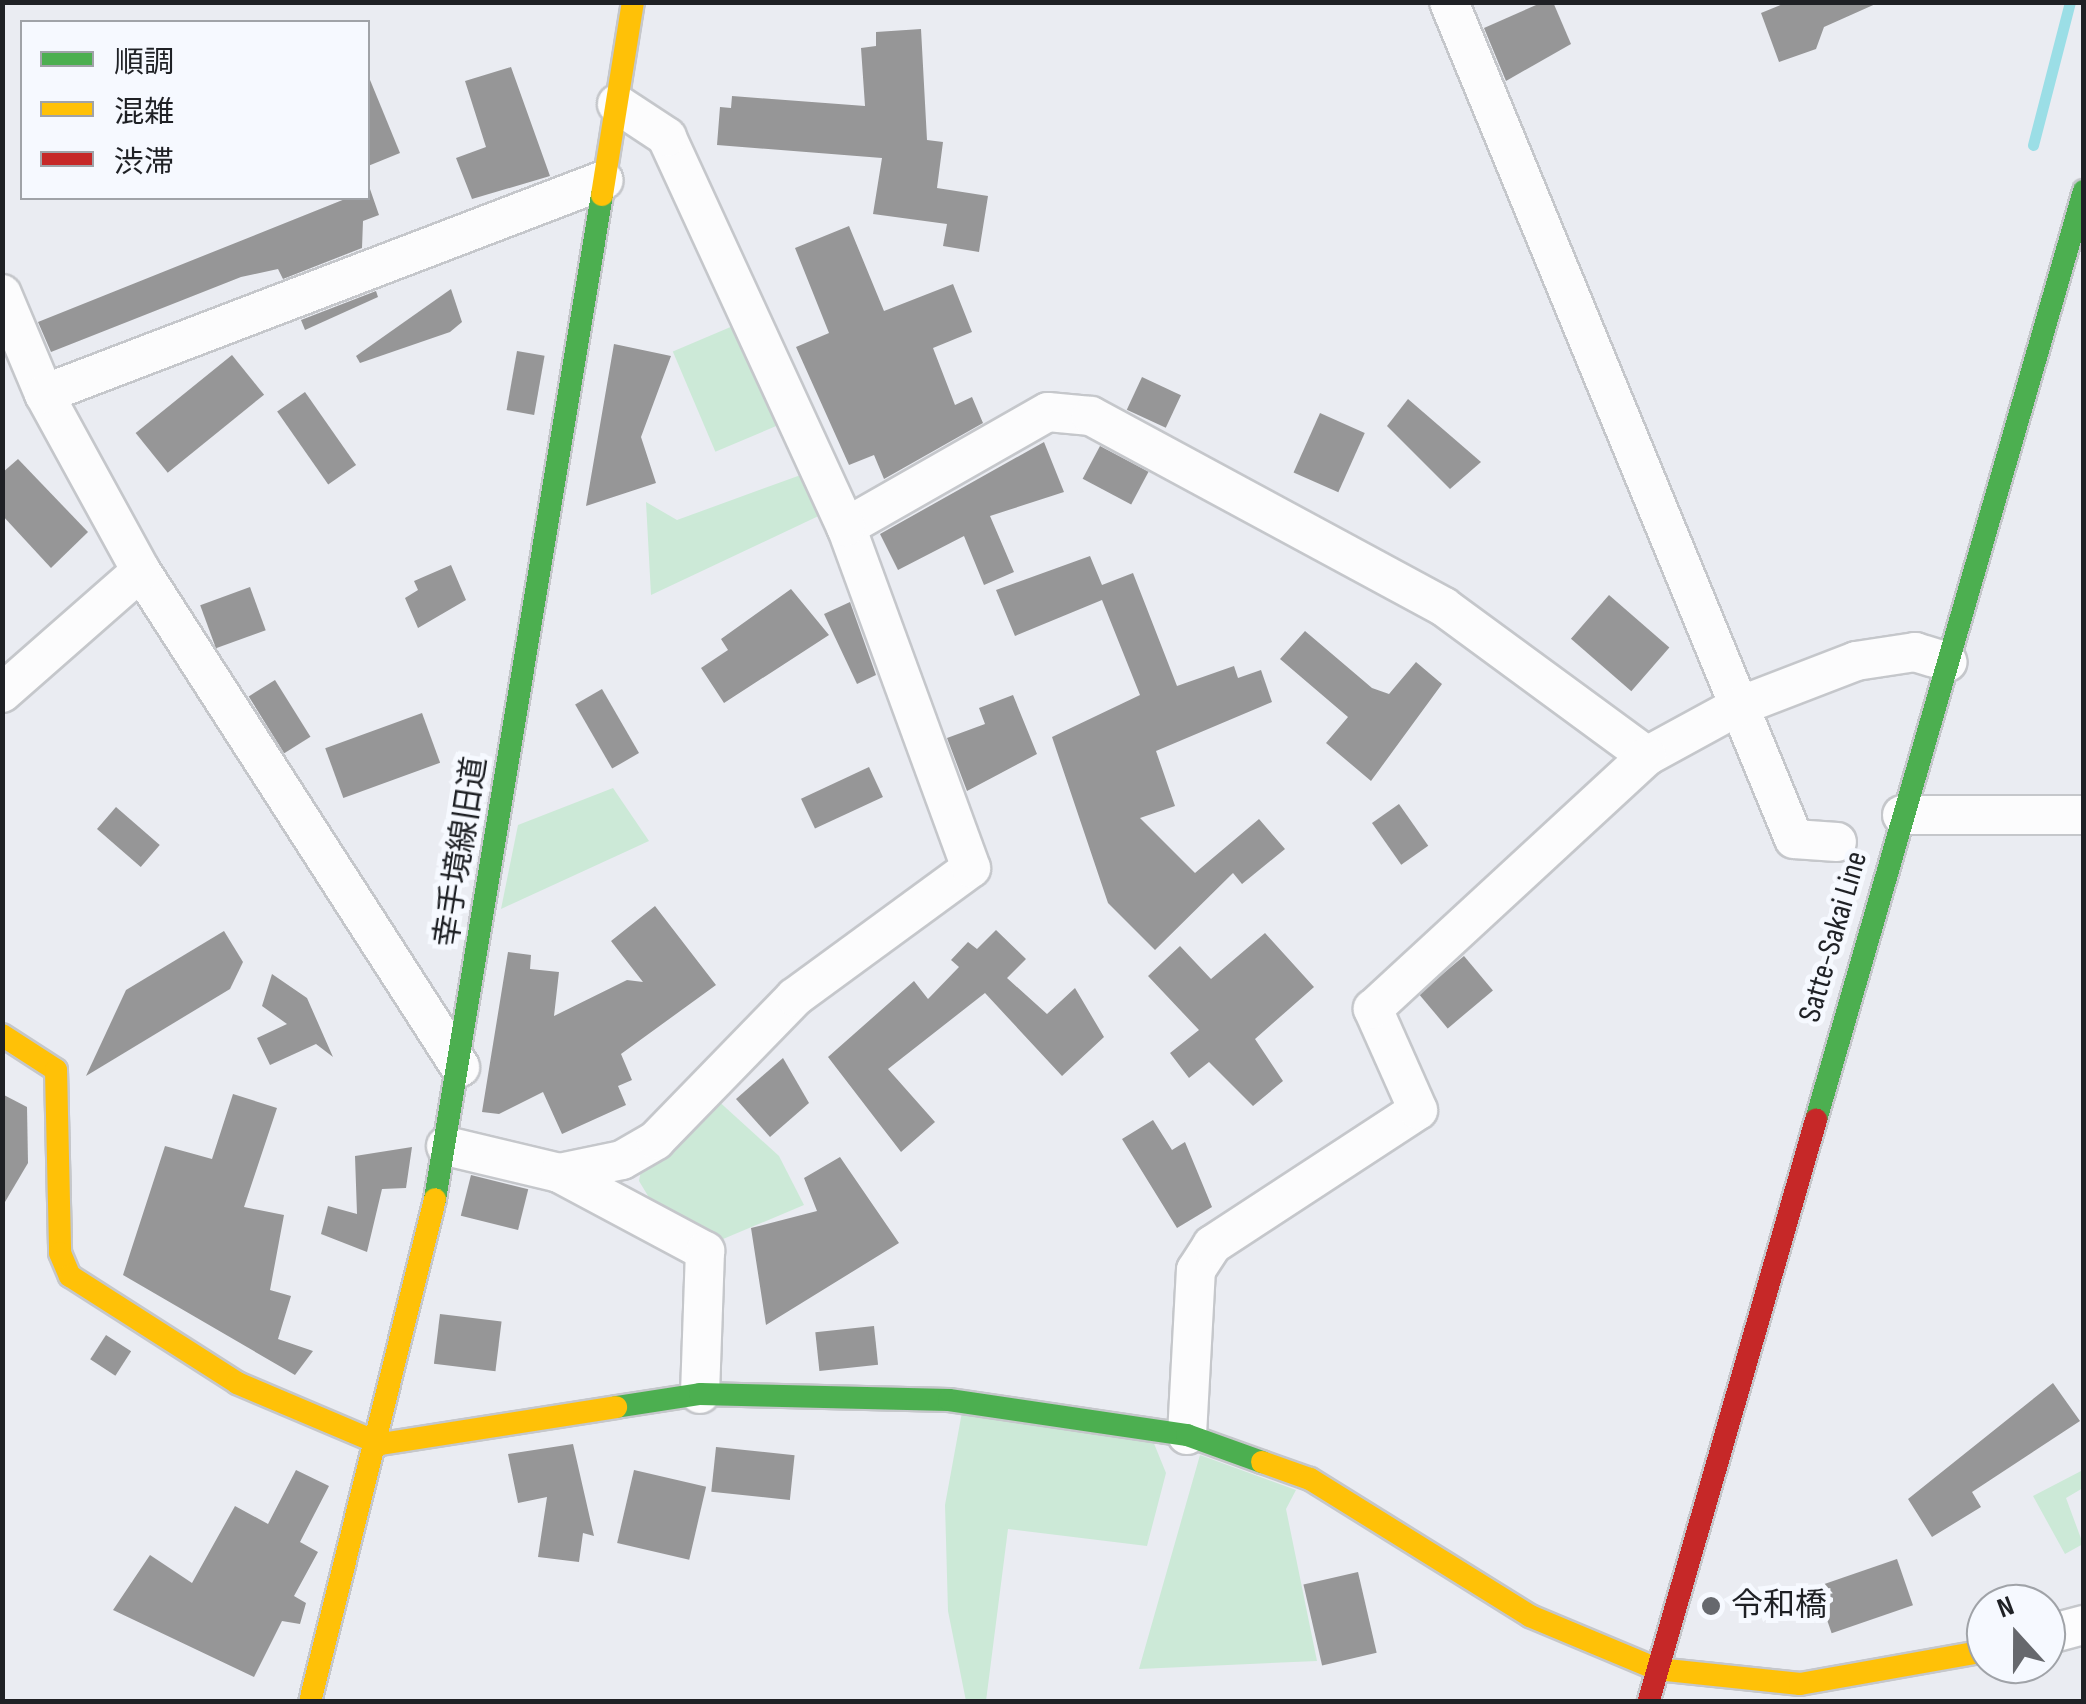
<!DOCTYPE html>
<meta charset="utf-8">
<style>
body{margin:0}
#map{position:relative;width:2086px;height:1704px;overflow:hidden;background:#eaecf2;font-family:"Sofia Sans Condensed","Noto Sans JP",sans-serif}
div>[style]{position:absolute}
.green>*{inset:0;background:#cce9d7;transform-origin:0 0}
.stream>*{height:11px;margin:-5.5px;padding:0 5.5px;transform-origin:5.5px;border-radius:5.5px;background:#9bdee6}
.building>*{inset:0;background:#969697;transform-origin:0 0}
.roads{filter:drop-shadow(2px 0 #c5c7cb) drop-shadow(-2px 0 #c5c7cb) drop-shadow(0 2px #c5c7cb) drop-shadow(0 -2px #c5c7cb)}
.street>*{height:38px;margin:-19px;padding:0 19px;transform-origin:19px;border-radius:19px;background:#fcfcfd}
.fast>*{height:22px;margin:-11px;padding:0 11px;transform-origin:11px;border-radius:11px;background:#4caf50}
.slow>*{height:22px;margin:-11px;padding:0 11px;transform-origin:11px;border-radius:11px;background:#ffc107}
.jam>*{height:22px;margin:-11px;padding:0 11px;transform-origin:11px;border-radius:11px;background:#c62828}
.dots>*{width:28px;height:28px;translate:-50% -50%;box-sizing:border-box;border:5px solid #f6f9ff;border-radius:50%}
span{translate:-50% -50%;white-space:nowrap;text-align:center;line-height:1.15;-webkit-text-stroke:10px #f6f9ff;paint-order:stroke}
.street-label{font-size:32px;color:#1f2125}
.poi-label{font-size:32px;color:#1f2125}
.left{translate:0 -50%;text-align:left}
.frame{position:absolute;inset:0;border:5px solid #1f2125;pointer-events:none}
.legend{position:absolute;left:20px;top:20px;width:350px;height:180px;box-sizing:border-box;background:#f6f9ff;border:2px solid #a0a3a8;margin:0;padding:12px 18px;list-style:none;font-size:30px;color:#1f2125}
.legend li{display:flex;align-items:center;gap:20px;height:50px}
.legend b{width:50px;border:2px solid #a0a3a8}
.north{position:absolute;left:1966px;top:1584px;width:100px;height:100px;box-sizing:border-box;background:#f6f9ff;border:2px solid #a0a3a8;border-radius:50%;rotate:339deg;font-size:28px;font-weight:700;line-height:40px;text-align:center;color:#1f2125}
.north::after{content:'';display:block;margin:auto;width:35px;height:45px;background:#66686d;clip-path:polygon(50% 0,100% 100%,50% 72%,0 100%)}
</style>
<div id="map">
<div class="green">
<i style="left:740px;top:323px;width:109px;height:73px;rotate:67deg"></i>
<i style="clip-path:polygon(809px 472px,827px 512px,651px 595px,646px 502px,677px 520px)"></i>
<i style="clip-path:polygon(613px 788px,649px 841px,501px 909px,518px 825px)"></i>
<i style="clip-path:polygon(714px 1097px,779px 1156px,804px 1205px,716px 1242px,662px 1219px,639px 1181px,642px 1165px)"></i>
<i style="clip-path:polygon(962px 1412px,1153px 1441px,1166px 1473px,1147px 1546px,1008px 1529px,986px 1701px,966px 1701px,948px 1611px,945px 1505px)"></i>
<i style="clip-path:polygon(1200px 1455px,1296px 1490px,1286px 1509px,1317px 1661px,1139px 1669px)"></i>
<i style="clip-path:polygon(2083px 1470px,2083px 1488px,2066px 1498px,2083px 1544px,2065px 1554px,2033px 1496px)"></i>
</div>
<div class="stream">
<i style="left:2033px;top:145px;width:148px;rotate:-75.5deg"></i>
</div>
<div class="building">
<i style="clip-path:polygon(1543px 2px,1553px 2px,1571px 44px,1506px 81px,1484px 28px)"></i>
<i style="clip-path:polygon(1788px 2px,1880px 2px,1824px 27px,1816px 49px,1779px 62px,1761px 13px)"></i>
<i style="clip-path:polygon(921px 29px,927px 140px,943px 142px,937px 188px,988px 196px,979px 252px,943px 246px,947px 224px,873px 214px,882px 158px,717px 145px,720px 107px,731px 108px,732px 96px,865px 106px,861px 48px,876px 46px,876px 32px)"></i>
<i style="clip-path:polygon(511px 67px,550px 176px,472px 199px,456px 158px,486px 147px,465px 81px)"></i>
<i style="clip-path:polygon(368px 75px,400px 153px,368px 166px)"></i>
<i style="clip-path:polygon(370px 189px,379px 215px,363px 221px,362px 248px,283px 279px,278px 269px,241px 277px,51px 352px,38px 322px)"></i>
<i style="clip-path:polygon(849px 226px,884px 311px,953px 284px,972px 332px,933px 348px,955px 405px,972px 397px,983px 423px,884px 479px,874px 455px,849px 465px,796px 347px,829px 333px,795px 248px)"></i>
<i style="clip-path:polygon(451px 289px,462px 322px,450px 332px,360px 363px,356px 356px)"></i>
<i style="clip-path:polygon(376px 291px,378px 297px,305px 330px,301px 320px)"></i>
<i style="clip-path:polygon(614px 344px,671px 356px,641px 437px,656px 483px,586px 506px)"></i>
<i style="left:517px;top:351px;width:28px;height:60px;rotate:10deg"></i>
<i style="left:232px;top:355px;width:51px;height:124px;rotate:51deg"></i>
<i style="left:1142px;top:377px;width:43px;height:36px;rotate:25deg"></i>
<i style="left:305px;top:392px;width:89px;height:34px;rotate:55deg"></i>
<i style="clip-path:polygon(1408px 399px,1481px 462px,1450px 489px,1387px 426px)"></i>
<i style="left:1320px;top:413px;width:49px;height:65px;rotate:24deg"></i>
<i style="clip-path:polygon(1044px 442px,1064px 492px,990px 516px,1014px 572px,984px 585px,964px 536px,898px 570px,880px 534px)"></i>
<i style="left:1100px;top:446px;width:55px;height:37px;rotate:28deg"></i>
<i style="clip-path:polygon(18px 459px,88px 532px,51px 568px,2px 515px,2px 473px)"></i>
<i style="clip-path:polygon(1090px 556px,1102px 585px,1133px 573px,1177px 686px,1234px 666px,1238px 678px,1261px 670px,1272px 702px,1156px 751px,1175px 806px,1140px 818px,1195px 873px,1259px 819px,1285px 849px,1242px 884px,1233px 873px,1155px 950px,1108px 903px,1052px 737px,1140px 695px,1102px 600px,1015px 636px,996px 590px)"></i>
<i style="clip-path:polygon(451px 565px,466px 600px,418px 628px,405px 598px,418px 590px,414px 581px)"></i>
<i style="left:250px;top:587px;width:46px;height:53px;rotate:70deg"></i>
<i style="clip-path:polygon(791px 589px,829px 635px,724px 703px,701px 668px,728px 650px,721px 639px)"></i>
<i style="left:1609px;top:595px;width:80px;height:58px;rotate:41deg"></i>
<i style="clip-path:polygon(850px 602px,876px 675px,857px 684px,824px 614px)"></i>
<i style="clip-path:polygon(1305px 631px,1372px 688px,1389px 694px,1416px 662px,1442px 684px,1371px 781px,1326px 743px,1348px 717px,1280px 659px)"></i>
<i style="left:275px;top:680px;width:67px;height:31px;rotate:58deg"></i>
<i style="left:602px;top:689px;width:74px;height:31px;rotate:60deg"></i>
<i style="clip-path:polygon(1013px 695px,1037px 754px,967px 791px,947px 738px,985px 724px,979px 708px)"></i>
<i style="left:422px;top:713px;width:53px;height:103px;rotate:70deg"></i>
<i style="left:869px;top:767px;width:33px;height:75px;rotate:65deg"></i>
<i style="left:1399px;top:804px;width:51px;height:33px;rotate:55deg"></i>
<i style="left:116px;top:807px;width:58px;height:29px;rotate:41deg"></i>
<i style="clip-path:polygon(655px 906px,716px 985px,621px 1054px,632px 1080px,618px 1086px,626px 1105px,562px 1134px,543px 1092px,499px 1114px,482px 1112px,508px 952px,531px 955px,530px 969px,559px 972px,554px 1016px,627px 980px,643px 982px,611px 941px)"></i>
<i style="clip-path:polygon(996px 930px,1026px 959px,1007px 978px,1047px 1014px,1075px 988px,1104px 1037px,1062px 1076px,985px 993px,888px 1069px,935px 1122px,901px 1152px,828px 1057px,914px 981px,928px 999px,959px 967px,951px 960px,968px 942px,977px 949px)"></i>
<i style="clip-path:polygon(224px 931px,243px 962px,230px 989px,86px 1076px,126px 990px)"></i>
<i style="clip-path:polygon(1265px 933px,1314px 987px,1255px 1039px,1283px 1081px,1253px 1106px,1209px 1062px,1189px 1078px,1170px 1053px,1199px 1030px,1148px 976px,1180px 946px,1211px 979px)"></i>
<i style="left:1464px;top:956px;width:45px;height:59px;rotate:50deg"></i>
<i style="clip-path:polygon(272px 974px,307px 998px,333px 1057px,316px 1044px,270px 1065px,257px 1038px,287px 1024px,262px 1006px)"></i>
<i style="clip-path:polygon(783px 1058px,809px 1103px,770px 1137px,736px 1099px)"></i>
<i style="clip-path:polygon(2px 1094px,27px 1107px,28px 1163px,2px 1207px)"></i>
<i style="clip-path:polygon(233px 1094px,277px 1108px,244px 1207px,284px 1215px,270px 1290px,291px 1296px,278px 1339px,313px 1351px,295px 1375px,123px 1275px,165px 1146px,212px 1159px)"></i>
<i style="clip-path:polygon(1153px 1120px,1172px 1150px,1185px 1142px,1212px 1207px,1177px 1228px,1122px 1139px)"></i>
<i style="clip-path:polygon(412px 1147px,406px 1188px,382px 1189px,367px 1252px,321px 1234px,328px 1206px,357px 1214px,355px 1156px)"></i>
<i style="clip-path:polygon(840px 1157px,899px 1243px,766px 1325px,751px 1228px,817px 1211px,804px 1178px)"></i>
<i style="left:471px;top:1175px;width:59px;height:42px;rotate:14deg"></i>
<i style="left:440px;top:1314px;width:62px;height:50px;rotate:7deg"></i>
<i style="left:874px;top:1326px;width:39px;height:59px;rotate:84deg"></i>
<i style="left:106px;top:1335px;width:30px;height:29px;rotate:33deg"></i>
<i style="clip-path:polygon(2053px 1383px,2080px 1421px,1972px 1492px,1981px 1507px,1932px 1537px,1908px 1499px)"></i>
<i style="clip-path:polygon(573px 1444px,594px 1536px,583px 1533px,579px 1562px,538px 1557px,547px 1497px,518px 1503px,508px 1454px)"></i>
<i style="left:716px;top:1447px;width:79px;height:45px;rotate:6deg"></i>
<i style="clip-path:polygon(296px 1470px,329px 1486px,300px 1542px,318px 1552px,294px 1596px,306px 1603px,300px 1624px,282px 1621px,254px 1677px,113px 1610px,150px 1555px,192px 1583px,235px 1506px,268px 1524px)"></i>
<i style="left:634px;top:1470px;width:74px;height:75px;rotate:13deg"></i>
<i style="left:1897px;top:1559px;width:49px;height:86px;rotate:71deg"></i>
<i style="left:1358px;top:1572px;width:83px;height:56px;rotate:77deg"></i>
</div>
<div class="roads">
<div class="street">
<i style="left:1449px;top:2px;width:905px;rotate:67.6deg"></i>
<i style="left:1794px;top:839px;width:43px;rotate:4deg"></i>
<i style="left:2px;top:294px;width:108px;rotate:67.2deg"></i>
<i style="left:846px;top:527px;width:232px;rotate:-29.7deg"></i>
<i style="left:1048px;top:412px;width:43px;rotate:5.3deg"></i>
<i style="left:1091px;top:416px;width:401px;rotate:28.4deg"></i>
<i style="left:1444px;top:607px;width:252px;rotate:36.3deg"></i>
<i style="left:1647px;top:756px;width:102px;rotate:-28.6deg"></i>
<i style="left:1737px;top:707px;width:128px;rotate:-21.1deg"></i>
<i style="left:1856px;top:661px;width:60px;rotate:-8.7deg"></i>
<i style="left:1915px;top:652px;width:34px;rotate:17deg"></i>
<i style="left:141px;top:571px;width:590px;rotate:57.25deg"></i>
<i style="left:2px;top:693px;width:185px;rotate:-41.3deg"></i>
<i style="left:141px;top:571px;width:202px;rotate:-118.7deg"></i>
<i style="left:44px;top:394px;width:599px;rotate:-20.91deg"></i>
<i style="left:1902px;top:815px;width:182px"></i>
<i style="left:446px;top:1146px;width:116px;rotate:13.4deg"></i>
<i style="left:559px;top:1173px;width:166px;rotate:28.1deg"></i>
<i style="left:705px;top:1251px;width:143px;rotate:92deg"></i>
<i style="left:559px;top:1173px;width:64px;rotate:-11.7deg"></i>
<i style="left:622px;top:1160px;width:39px;rotate:-30deg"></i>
<i style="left:656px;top:1140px;width:199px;rotate:-45.8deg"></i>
<i style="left:795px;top:997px;width:218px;rotate:-36.2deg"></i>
<i style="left:971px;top:868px;width:363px;rotate:-110.1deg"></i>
<i style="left:846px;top:527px;width:429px;rotate:-114.7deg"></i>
<i style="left:667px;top:137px;width:60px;rotate:-146.6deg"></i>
<i style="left:1187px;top:1435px;width:165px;rotate:-86.9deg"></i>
<i style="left:1196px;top:1270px;width:30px;rotate:-57deg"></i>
<i style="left:1212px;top:1245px;width:246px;rotate:-33.2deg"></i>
<i style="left:1418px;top:1110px;width:111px;rotate:-114deg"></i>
<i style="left:1373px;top:1009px;width:373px;rotate:-42.7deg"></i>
<i style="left:2046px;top:1635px;width:39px;rotate:-15deg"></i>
</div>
<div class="fast">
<i style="left:1816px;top:1120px;width:967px;rotate:-73.91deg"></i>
<i style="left:435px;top:1199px;width:1018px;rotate:-80.56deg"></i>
<i style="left:616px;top:1407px;width:85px;rotate:-8.8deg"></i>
<i style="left:700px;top:1394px;width:249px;rotate:1.4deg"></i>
<i style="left:949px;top:1400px;width:241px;rotate:8.4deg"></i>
<i style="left:1187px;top:1435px;width:80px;rotate:19.8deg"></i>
</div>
<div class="slow">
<i style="left:602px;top:195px;width:195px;rotate:-80.9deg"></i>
<i style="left:2px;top:1035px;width:64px;rotate:32.9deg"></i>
<i style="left:56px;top:1070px;width:183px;rotate:88.7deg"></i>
<i style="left:60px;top:1253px;width:25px;rotate:67deg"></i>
<i style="left:70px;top:1276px;width:198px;rotate:32.6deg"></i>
<i style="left:237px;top:1383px;width:156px;rotate:23deg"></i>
<i style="left:381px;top:1444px;width:238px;rotate:-8.9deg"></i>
<i style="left:1262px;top:1462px;width:51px;rotate:19.5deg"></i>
<i style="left:1310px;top:1479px;width:259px;rotate:31.9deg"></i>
<i style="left:1530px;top:1616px;width:138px;rotate:22.7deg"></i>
<i style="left:1657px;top:1669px;width:144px;rotate:6deg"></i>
<i style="left:1800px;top:1684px;width:189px;rotate:-10.1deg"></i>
<i style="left:310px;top:1702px;width:518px;rotate:-76.04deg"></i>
</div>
<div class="jam">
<i style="left:1649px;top:1700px;width:604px;rotate:-73.94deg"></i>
</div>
</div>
<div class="dots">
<i style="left:1711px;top:1606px;background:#66686d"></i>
</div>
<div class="street-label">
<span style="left:462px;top:852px;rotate:-81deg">幸手境線旧道</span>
<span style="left:1834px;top:937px;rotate:-74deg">Satte-Sakai Line</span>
</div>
<div class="poi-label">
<span class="left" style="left:1731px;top:1606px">令和橋</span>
</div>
<div class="frame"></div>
<ul class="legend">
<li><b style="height:12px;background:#4caf50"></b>順調</li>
<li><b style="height:12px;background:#ffc107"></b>混雑</li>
<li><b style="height:12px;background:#c62828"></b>渋滞</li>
</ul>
<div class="north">N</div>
</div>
